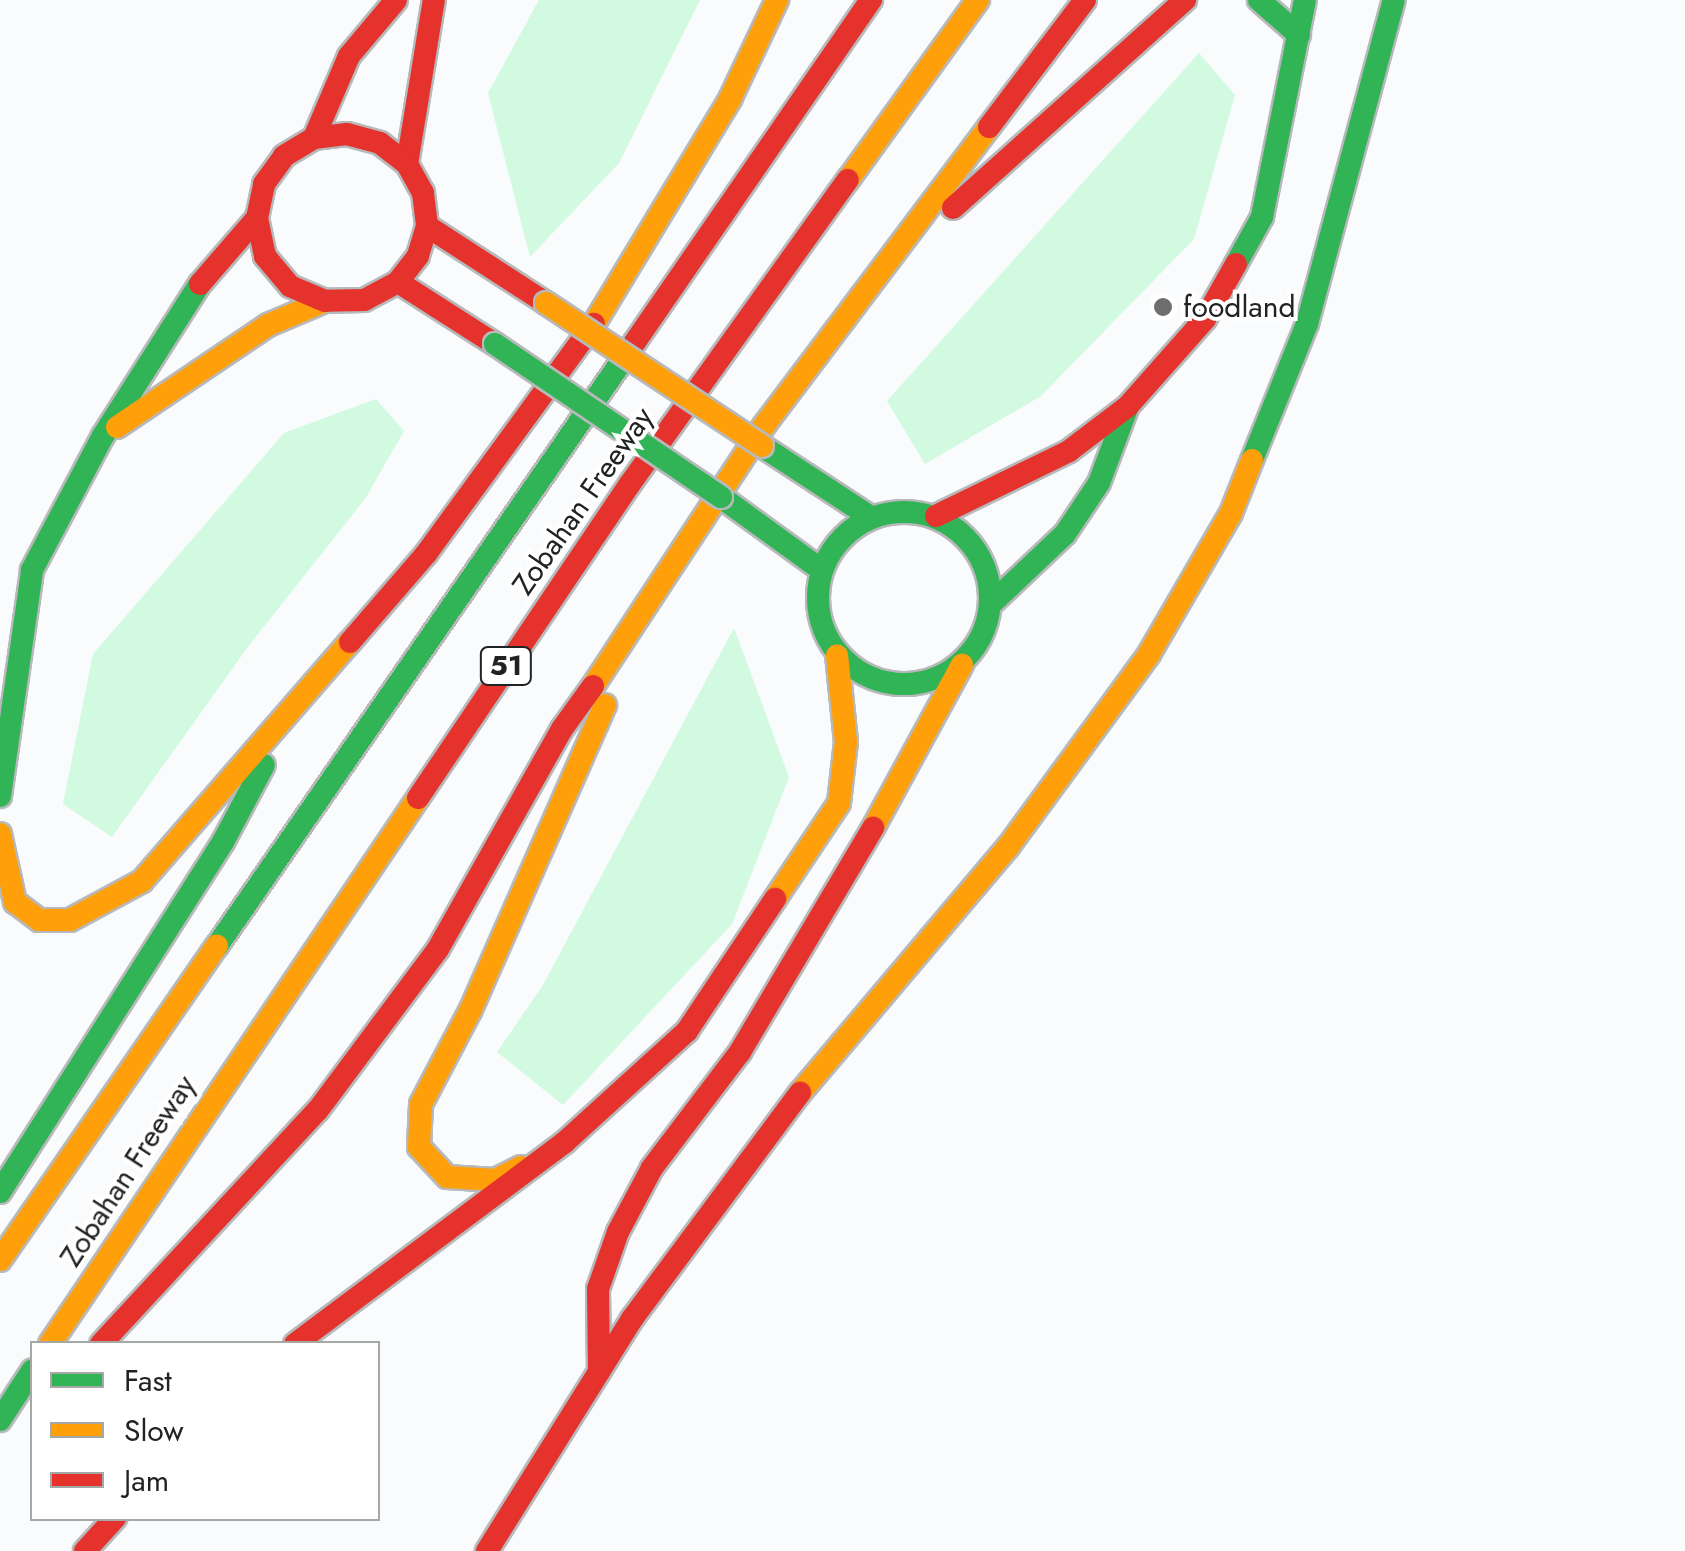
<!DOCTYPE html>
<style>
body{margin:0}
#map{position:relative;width:1685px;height:1551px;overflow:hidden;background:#f9fbfd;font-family:Jost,sans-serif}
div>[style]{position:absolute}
.green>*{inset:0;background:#d1fae0}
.roads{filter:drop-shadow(2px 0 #b7b9ba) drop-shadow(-2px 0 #b7b9ba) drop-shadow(0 2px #b7b9ba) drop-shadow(0 -2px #b7b9ba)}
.fast>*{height:22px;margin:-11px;padding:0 11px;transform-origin:11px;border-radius:11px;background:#30b455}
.fast>.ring{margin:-11px;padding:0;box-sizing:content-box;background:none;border:22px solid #30b455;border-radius:50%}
.slow>*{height:22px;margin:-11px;padding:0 11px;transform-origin:11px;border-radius:11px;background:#ff9f0a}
.jam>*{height:22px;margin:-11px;padding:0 11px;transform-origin:11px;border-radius:11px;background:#e5322d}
.bridges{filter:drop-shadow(2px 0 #b7b9ba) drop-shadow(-2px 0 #b7b9ba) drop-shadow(0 2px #b7b9ba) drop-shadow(0 -2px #b7b9ba)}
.fast-bridge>*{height:22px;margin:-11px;padding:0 11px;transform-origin:11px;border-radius:11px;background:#30b455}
.slow-bridge>*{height:22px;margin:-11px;padding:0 11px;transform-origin:11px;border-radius:11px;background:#ff9f0a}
.dots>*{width:28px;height:28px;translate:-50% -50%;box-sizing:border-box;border:5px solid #fff;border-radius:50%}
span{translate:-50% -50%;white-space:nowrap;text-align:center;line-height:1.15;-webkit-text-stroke:8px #fff;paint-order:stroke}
.shield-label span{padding:2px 8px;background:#fff;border:2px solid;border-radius:8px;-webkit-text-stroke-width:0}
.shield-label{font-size:28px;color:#202224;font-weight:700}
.poi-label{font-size:30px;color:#202224}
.left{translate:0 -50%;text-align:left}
.street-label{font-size:30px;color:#202224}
.legend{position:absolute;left:30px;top:1341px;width:350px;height:180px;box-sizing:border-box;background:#fff;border:2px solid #a6a7a7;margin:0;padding:12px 18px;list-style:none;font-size:30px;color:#202224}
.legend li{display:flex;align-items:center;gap:20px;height:50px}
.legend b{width:50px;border:2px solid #a6a7a7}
</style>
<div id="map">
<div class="green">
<i style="clip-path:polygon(539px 0,700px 0,619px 163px,530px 257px,488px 93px)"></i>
<i style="clip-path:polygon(1199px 53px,1235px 95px,1194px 239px,1041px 396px,925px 464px,887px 401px)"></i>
<i style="clip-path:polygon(376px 399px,404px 431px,365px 499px,250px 644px,112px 837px,63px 804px,93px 654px,284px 433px)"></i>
<i style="clip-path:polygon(734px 628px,789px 777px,732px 924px,563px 1105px,497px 1052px,543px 985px)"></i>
</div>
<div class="roads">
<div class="fast">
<i style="left:1259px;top:0;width:53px;rotate:41.2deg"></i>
<i style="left:1236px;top:264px;width:54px;rotate:-61deg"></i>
<i style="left:1262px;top:217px;width:221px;rotate:-78.8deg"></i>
<i style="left:762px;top:446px;width:131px;rotate:33.2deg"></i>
<i style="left:1252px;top:460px;width:147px;rotate:-68deg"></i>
<i style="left:1307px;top:324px;width:335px;rotate:-75deg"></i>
<i style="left:721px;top:497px;width:122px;rotate:36deg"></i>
<i class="ring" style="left:818px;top:512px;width:150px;height:150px"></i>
<i style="left:992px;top:603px;width:100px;rotate:-43.4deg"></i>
<i style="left:1065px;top:534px;width:61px;rotate:-56.3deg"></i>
<i style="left:1099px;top:483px;width:82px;rotate:-69.4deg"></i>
<i style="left:0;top:796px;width:228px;rotate:-81.9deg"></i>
<i style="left:32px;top:570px;width:152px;rotate:-62.1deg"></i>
<i style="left:103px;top:436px;width:180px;rotate:-57.5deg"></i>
<i style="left:217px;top:946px;width:735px;rotate:-55.31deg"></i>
<i style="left:0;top:1192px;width:415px;rotate:-57.5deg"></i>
<i style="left:223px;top:842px;width:87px;rotate:-62deg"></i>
<i style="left:0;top:1420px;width:59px;rotate:-56.9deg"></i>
</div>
<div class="slow">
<i style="left:848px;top:180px;width:222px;rotate:-54.2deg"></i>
<i style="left:594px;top:324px;width:263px;rotate:-58.8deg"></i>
<i style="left:730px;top:99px;width:110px;rotate:-64.6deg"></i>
<i style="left:117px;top:427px;width:182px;rotate:-34deg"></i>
<i style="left:268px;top:325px;width:62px;rotate:-22.8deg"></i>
<i style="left:593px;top:686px;width:310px;rotate:-56.7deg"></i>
<i style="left:763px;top:427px;width:376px;rotate:-53deg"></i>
<i style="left:873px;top:828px;width:186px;rotate:-61.4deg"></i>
<i style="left:0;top:834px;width:70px;rotate:77.6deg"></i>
<i style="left:15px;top:902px;width:30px;rotate:37deg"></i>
<i style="left:39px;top:920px;width:31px"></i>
<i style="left:70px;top:920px;width:82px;rotate:-28.4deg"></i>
<i style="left:142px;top:881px;width:317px;rotate:-49deg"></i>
<i style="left:775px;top:899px;width:115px;rotate:-56.3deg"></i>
<i style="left:839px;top:803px;width:61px;rotate:-83.5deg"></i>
<i style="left:846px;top:742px;width:87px;rotate:-95.9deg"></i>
<i style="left:800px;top:1093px;width:322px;rotate:-49.8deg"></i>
<i style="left:1008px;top:847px;width:239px;rotate:-53.8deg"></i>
<i style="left:1149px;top:654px;width:163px;rotate:-59.8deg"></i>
<i style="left:1231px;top:513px;width:57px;rotate:-68.4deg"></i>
<i style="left:521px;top:1167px;width:29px;rotate:153deg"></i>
<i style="left:495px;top:1180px;width:48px;rotate:-176.4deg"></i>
<i style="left:447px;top:1177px;width:41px;rotate:-133deg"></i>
<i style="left:419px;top:1147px;width:43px;rotate:-87.3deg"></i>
<i style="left:421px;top:1104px;width:107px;rotate:-62.2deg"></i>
<i style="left:471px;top:1009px;width:332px;rotate:-66.2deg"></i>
<i style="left:0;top:1260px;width:382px;rotate:-55.4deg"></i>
<i style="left:50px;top:1344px;width:658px;rotate:-56.02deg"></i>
</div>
<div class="jam">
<i style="left:989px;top:127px;width:159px;rotate:-52.9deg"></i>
<i style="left:314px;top:138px;width:89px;rotate:-66.9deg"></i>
<i style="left:349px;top:56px;width:73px;rotate:-50deg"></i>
<i style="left:407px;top:164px;width:166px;rotate:-80.7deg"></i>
<i style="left:953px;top:208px;width:312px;rotate:-41.9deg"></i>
<i style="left:427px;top:226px;width:142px;rotate:32.9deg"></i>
<i style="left:398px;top:282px;width:115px;rotate:32.6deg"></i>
<i style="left:200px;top:284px;width:87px;rotate:-49.2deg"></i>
<i style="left:257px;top:218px;width:35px;rotate:-78deg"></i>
<i style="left:264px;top:184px;width:34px;rotate:-54deg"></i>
<i style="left:284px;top:156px;width:35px;rotate:-31deg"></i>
<i style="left:314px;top:138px;width:33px;rotate:-7deg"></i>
<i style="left:347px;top:134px;width:34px;rotate:15deg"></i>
<i style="left:380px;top:143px;width:34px;rotate:38deg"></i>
<i style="left:407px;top:164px;width:33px;rotate:61deg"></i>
<i style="left:423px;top:193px;width:33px;rotate:83deg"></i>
<i style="left:427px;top:226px;width:31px;rotate:107deg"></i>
<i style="left:418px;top:256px;width:33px;rotate:128deg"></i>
<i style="left:398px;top:282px;width:38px;rotate:152deg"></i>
<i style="left:364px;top:300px;width:39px;rotate:179deg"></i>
<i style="left:325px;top:301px;width:38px;rotate:-157deg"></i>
<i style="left:290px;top:286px;width:39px;rotate:-130deg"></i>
<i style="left:265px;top:256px;width:39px;rotate:-102deg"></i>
<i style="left:635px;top:342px;width:416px;rotate:-55.4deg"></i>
<i style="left:936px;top:516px;width:148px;rotate:-26deg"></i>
<i style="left:1069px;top:451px;width:74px;rotate:-37.3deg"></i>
<i style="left:1128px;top:406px;width:116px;rotate:-48.5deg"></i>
<i style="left:1205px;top:319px;width:63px;rotate:-60.6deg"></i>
<i style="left:350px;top:642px;width:116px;rotate:-49.2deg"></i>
<i style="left:426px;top:554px;width:285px;rotate:-53.9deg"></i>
<i style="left:418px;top:798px;width:379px;rotate:-56deg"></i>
<i style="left:630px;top:484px;width:374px;rotate:-54.4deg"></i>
<i style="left:101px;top:1344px;width:319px;rotate:-47.2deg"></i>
<i style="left:318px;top:1110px;width:201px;rotate:-53.3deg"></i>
<i style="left:438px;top:949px;width:253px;rotate:-60.6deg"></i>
<i style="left:562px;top:729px;width:53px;rotate:-54.2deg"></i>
<i style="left:295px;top:1344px;width:337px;rotate:-36.8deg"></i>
<i style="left:565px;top:1142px;width:165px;rotate:-42.3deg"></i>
<i style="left:687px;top:1031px;width:159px;rotate:-56.3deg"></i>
<i style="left:599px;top:1372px;width:83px;rotate:-90.7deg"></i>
<i style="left:598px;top:1289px;width:60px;rotate:-70.7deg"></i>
<i style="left:618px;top:1232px;width:72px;rotate:-62deg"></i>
<i style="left:652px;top:1168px;width:146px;rotate:-52.8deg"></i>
<i style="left:740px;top:1052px;width:261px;rotate:-59.3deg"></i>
<i style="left:85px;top:1551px;width:45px;rotate:-47.7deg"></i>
<i style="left:487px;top:1551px;width:274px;rotate:-58deg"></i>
<i style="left:632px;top:1319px;width:282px;rotate:-53.4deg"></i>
</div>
</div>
<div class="bridges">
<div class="fast-bridge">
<i style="left:495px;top:344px;width:273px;rotate:34.1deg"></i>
</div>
<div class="slow-bridge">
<i style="left:546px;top:303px;width:259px;rotate:33.5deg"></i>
</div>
</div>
<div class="dots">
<i style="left:1163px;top:307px;background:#6c6e70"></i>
</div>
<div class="shield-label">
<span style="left:506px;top:666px">51</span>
</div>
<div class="poi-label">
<span class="left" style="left:1183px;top:307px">foodland</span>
</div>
<div class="street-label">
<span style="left:583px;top:501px;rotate:-55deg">Zobahan Freeway</span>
<span style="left:128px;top:1171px;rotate:-57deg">Zobahan Freeway</span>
</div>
<ul class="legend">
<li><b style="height:12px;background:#30b455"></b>Fast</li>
<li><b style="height:12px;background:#ff9f0a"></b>Slow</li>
<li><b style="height:12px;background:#e5322d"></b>Jam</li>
</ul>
</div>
